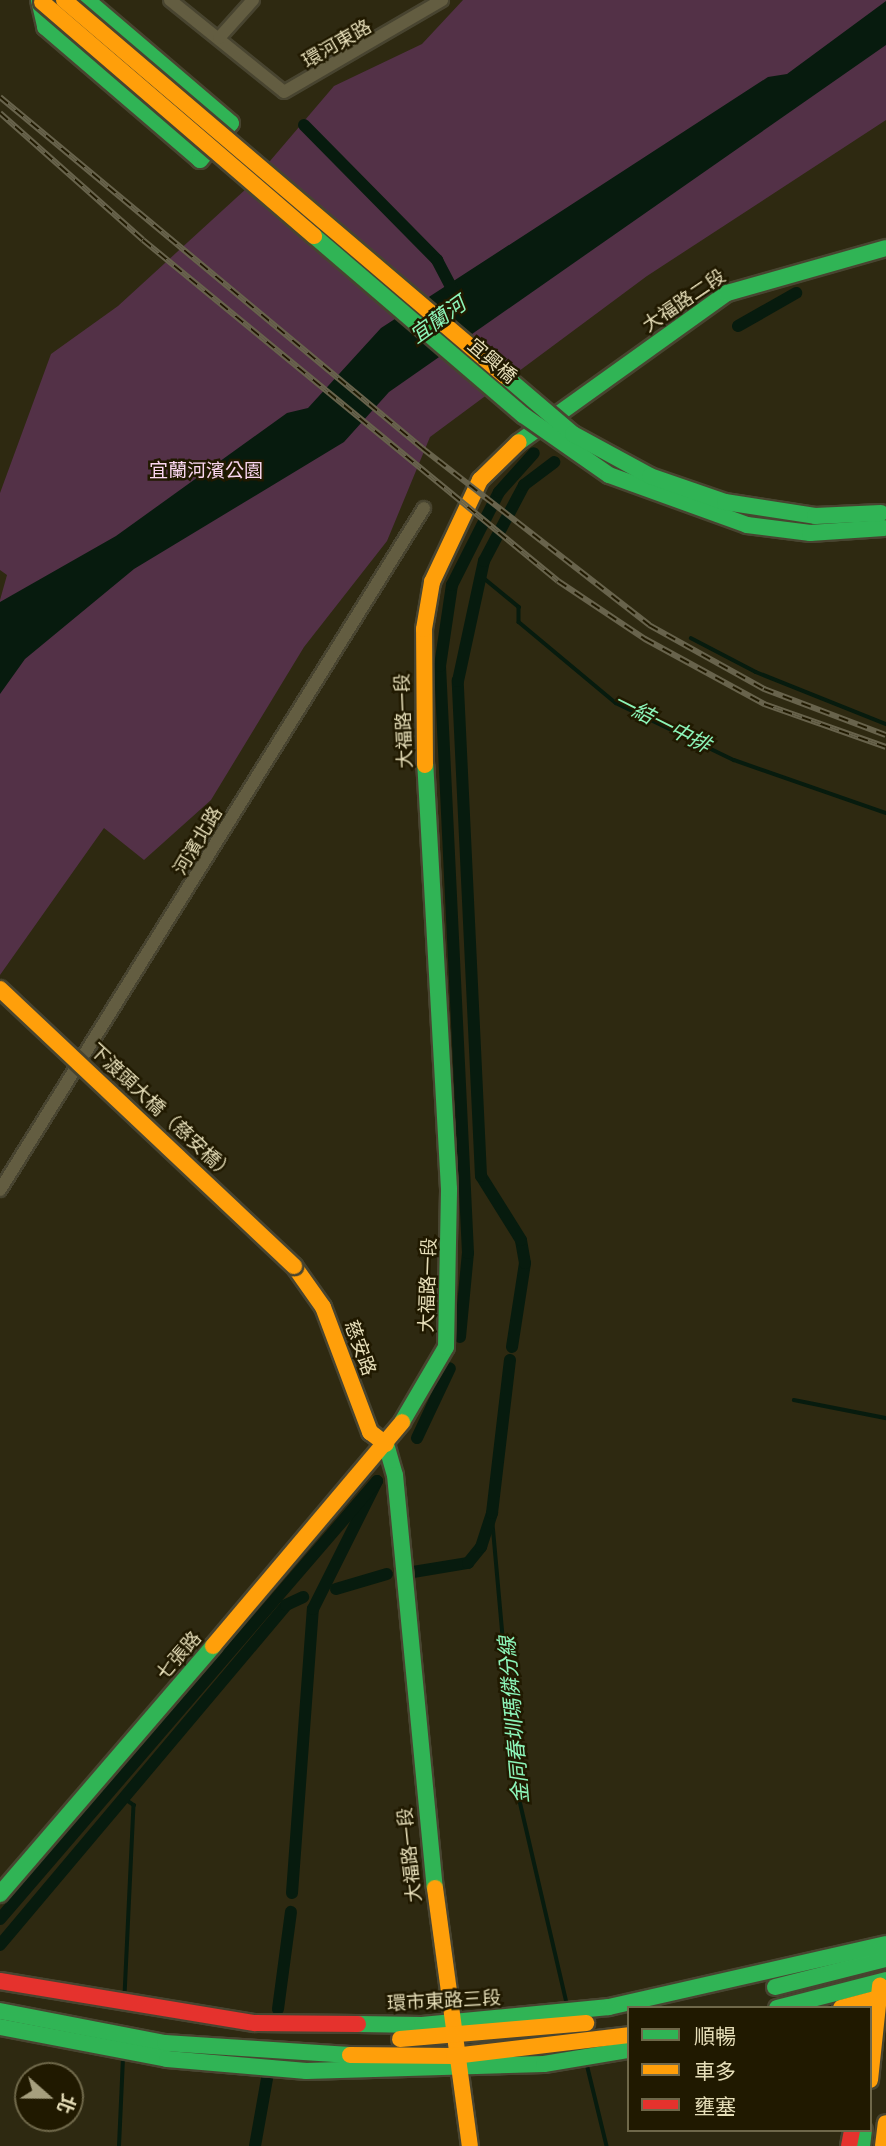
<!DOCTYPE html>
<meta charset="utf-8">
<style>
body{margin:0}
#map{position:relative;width:886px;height:2146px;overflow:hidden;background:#2e2911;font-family:Raleway,"Noto Sans TC",sans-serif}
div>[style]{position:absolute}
.green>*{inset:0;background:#533147}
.water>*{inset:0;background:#071b0e}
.stream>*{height:3.5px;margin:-1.75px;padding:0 1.75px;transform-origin:1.75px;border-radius:1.75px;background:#071b0e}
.canal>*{height:12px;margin:-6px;padding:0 6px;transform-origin:6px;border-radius:6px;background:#071b0e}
.roads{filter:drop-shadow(2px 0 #484430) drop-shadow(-2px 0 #484430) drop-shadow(0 2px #484430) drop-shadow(0 -2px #484430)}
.street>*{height:12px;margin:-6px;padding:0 6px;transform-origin:6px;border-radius:6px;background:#635d41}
.fast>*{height:16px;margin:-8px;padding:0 8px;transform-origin:8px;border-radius:8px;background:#30b455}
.slow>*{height:16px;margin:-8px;padding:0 8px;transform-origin:8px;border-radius:8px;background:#ff9f0a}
.jam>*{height:16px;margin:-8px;padding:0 8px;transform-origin:8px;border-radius:8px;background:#e5322d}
.rail>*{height:6px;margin-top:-3px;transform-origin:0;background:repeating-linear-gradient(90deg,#201900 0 10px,#68634c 0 20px);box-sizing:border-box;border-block:2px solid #68634c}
.bridges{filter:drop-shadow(2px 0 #484430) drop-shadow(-2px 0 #484430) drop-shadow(0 2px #484430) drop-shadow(0 -2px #484430)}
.fast-bridge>*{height:16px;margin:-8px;padding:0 8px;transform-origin:8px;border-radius:8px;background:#30b455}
.slow-bridge>*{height:16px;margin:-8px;padding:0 8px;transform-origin:8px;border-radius:8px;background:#ff9f0a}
span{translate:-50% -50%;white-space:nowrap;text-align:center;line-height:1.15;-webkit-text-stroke:5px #201900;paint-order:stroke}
.street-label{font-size:19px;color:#e6deb8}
.park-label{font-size:19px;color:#fad6ef}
.water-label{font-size:21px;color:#8df6ba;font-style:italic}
.legend{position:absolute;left:627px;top:2006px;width:245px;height:126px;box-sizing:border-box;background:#201900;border:2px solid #6f684a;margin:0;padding:9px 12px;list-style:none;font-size:21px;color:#e6deb8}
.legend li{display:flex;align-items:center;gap:14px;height:35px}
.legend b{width:35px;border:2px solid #6f684a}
.north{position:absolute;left:14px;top:2062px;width:70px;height:70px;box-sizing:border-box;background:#201900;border:2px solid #6f684a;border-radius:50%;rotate:111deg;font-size:19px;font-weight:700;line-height:28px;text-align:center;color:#e6deb8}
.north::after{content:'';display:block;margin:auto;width:24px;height:32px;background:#a69f7e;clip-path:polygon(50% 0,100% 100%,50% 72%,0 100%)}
</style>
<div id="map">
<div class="green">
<i style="clip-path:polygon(463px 0,886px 0,886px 120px,647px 276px,430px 437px,387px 541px,304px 647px,211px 800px,144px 860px,104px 828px,0 975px,0 600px,7px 575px,0 570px,0 493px,51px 354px,118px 306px,247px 188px,334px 86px,422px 44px)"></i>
</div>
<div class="water">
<i style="clip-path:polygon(886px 1px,886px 45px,389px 392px,344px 442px,134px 569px,25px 659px,0 694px,0 602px,116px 536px,287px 413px,308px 408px,381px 328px,768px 77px,787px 74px)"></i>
</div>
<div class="stream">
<i style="left:479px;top:574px;width:52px;rotate:39.5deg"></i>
<i style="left:519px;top:607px;width:15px;rotate:90deg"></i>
<i style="left:519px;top:622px;width:126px;rotate:39.9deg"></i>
<i style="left:616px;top:703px;width:131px;rotate:25.8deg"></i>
<i style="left:734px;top:760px;width:161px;rotate:19.2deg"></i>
<i style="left:691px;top:638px;width:73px;rotate:27.6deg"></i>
<i style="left:756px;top:672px;width:140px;rotate:21.8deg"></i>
<i style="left:794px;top:1400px;width:94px;rotate:11.1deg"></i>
<i style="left:492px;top:1513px;width:272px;rotate:84.9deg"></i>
<i style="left:516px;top:1784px;width:226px;rotate:76.9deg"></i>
<i style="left:125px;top:1799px;width:11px;rotate:34deg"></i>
<i style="left:134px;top:1805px;width:190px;rotate:92.7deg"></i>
<i style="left:587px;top:2064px;width:84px;rotate:76.3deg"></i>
<i style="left:119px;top:2146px;width:87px;rotate:-87.4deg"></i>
</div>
<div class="canal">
<i style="left:304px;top:125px;width:190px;rotate:45.4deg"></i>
<i style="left:437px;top:260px;width:45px;rotate:62.3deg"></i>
<i style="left:738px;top:326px;width:67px;rotate:-29.6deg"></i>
<i style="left:460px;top:1337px;width:84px;rotate:-84.6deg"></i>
<i style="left:468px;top:1253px;width:588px;rotate:-92.73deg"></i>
<i style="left:440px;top:666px;width:82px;rotate:-81.6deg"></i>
<i style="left:452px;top:585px;width:104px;rotate:-63.2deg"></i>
<i style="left:499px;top:492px;width:52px;rotate:-48.1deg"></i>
<i style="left:512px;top:1347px;width:85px;rotate:-81.2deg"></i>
<i style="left:525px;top:1263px;width:23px;rotate:-100deg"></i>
<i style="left:521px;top:1240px;width:75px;rotate:-122deg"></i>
<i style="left:481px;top:1176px;width:496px;rotate:-92.7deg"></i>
<i style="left:458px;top:681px;width:123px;rotate:-77.8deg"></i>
<i style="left:484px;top:561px;width:86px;rotate:-62.2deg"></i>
<i style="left:524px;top:485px;width:38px;rotate:-37deg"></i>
<i style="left:417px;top:1438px;width:77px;rotate:-64.8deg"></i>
<i style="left:413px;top:1572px;width:56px;rotate:-9.3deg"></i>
<i style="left:468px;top:1563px;width:21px;rotate:-51deg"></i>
<i style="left:481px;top:1547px;width:36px;rotate:-72deg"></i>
<i style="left:492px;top:1513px;width:154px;rotate:-83.3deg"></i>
<i style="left:336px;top:1589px;width:53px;rotate:-16.4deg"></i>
<i style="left:292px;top:1893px;width:285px;rotate:-85.8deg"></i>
<i style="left:313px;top:1609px;width:143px;rotate:-63.4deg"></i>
<i style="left:0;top:1919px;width:578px;rotate:-49.28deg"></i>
<i style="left:0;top:1945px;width:444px;rotate:-49.9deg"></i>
<i style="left:286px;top:1605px;width:19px;rotate:-25deg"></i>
<i style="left:278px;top:2009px;width:98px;rotate:-82.4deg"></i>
<i style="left:255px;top:2146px;width:74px;rotate:-79.9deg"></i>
</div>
<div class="roads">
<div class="street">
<i style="left:170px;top:0;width:146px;rotate:38.9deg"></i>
<i style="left:284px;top:92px;width:183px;rotate:-30.2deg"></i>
<i style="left:219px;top:38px;width:51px;rotate:-48.2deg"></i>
<i style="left:0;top:1190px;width:803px;rotate:-58.13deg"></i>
</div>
<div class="fast">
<i style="left:39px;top:0;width:28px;rotate:77deg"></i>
<i style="left:45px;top:27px;width:204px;rotate:40.6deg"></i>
<i style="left:200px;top:160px;width:48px;rotate:-50deg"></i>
<i style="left:231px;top:123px;width:189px;rotate:-139.5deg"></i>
<i style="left:519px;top:442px;width:256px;rotate:-35.6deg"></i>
<i style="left:727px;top:293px;width:165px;rotate:-15.8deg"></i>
<i style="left:402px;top:1422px;width:87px;rotate:-59.6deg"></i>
<i style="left:446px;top:1347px;width:158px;rotate:-88.9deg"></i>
<i style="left:449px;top:1189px;width:425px;rotate:-93.2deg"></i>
<i style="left:386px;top:1444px;width:32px;rotate:74deg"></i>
<i style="left:395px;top:1475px;width:415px;rotate:84.5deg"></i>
<i style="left:0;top:1894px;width:327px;rotate:-49.3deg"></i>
<i style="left:775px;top:1987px;width:114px;rotate:-14.2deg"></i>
<i style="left:777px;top:2008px;width:113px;rotate:-14.4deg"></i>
<i style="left:0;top:2011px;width:168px;rotate:11deg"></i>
<i style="left:165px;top:2043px;width:185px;rotate:3.7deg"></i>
<i style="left:358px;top:2024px;width:64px;rotate:0.9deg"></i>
<i style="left:422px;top:2025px;width:188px;rotate:-5.5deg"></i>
<i style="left:609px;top:2007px;width:284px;rotate:-12.8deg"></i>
<i style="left:0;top:2027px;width:170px;rotate:10.8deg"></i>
<i style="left:167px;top:2059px;width:140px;rotate:4.9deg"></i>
<i style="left:306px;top:2071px;width:238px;rotate:-1.7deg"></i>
<i style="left:544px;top:2064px;width:86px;rotate:-9.4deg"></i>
<i style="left:862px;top:2146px;width:16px;rotate:-83deg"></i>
</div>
<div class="slow">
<i style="left:425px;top:765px;width:136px;rotate:-90.4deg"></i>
<i style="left:424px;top:629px;width:48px;rotate:-80.3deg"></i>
<i style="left:432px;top:582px;width:113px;rotate:-64.8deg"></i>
<i style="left:480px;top:480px;width:54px;rotate:-44.3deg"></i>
<i style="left:294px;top:1266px;width:50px;rotate:54.7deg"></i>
<i style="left:323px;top:1307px;width:134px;rotate:69.4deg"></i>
<i style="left:370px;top:1432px;width:20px;rotate:37deg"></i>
<i style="left:213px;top:1646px;width:293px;rotate:-49.8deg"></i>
<i style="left:435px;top:1888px;width:260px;rotate:82.3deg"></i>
<i style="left:841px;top:2008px;width:47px;rotate:-14.9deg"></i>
<i style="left:400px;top:2039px;width:187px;rotate:-4.9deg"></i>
<i style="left:350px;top:2055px;width:104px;rotate:0.6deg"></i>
<i style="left:454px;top:2056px;width:176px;rotate:-6.8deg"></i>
<i style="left:870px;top:2080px;width:95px;rotate:-83.9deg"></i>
<i style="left:883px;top:2146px;width:23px;rotate:-83deg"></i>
</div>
<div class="jam">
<i style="left:0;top:1981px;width:258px;rotate:9.4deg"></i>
<i style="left:255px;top:2023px;width:103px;rotate:0.6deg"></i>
<i style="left:849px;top:2146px;width:16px;rotate:-79deg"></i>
</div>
</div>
<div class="rail">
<i style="left:0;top:97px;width:549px;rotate:39.75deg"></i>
<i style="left:422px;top:448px;width:288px;rotate:37.9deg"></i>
<i style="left:649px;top:625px;width:132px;rotate:29.1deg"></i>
<i style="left:764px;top:689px;width:130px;rotate:20.7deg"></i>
<i style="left:0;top:113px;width:191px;rotate:41.6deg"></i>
<i style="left:143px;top:240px;width:537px;rotate:39.41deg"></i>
<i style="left:558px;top:581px;width:105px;rotate:33.7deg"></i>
<i style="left:645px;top:639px;width:136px;rotate:28.6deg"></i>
<i style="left:764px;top:704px;width:129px;rotate:19.4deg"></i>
</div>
<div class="bridges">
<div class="fast-bridge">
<i style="left:314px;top:236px;width:275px;rotate:40.6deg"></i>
<i style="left:523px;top:415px;width:105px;rotate:34.9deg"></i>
<i style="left:609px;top:475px;width:147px;rotate:19.9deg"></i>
<i style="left:747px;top:525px;width:64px;rotate:7.2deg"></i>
<i style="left:810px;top:533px;width:74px;rotate:-3.9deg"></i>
<i style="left:505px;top:376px;width:89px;rotate:40.5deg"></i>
<i style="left:573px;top:434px;width:88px;rotate:28.6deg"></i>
<i style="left:650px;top:476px;width:79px;rotate:19.1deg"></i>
<i style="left:725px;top:502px;width:91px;rotate:8.8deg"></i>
<i style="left:815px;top:516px;width:66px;rotate:-2.6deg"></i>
</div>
<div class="slow-bridge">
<i style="left:64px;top:0;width:580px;rotate:40.45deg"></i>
<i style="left:42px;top:2px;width:359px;rotate:40.7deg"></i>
<i style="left:0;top:989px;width:404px;rotate:43.3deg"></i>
</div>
</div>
<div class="street-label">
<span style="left:337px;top:44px;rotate:-30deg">環河東路</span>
<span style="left:684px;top:301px;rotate:-34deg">大福路二段</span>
<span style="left:492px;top:361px;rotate:41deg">宜興橋</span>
<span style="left:404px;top:721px;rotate:-92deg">大福路一段</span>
<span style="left:198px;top:841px;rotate:-59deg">河濱北路</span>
<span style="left:162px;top:1112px;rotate:43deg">下渡頭大橋（慈安橋）</span>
<span style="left:428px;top:1285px;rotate:-88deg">大福路一段</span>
<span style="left:360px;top:1348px;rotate:70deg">慈安路</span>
<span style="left:179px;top:1656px;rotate:-49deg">七張路</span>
<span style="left:410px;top:1855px;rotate:-96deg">大福路一段</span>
<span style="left:444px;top:2001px;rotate:-3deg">環市東路三段</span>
</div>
<div class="park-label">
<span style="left:206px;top:471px">宜蘭河濱公園</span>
</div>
<div class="water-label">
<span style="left:438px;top:320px;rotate:-36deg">宜蘭河</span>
<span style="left:662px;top:723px;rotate:27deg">一結一中排</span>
<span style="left:514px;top:1720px;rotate:-95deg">金同春圳瑪僯分線</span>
</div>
<ul class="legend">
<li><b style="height:9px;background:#30b455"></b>順暢</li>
<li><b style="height:9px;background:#ff9f0a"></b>車多</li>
<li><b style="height:9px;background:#e5322d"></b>壅塞</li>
</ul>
<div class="north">北</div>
</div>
